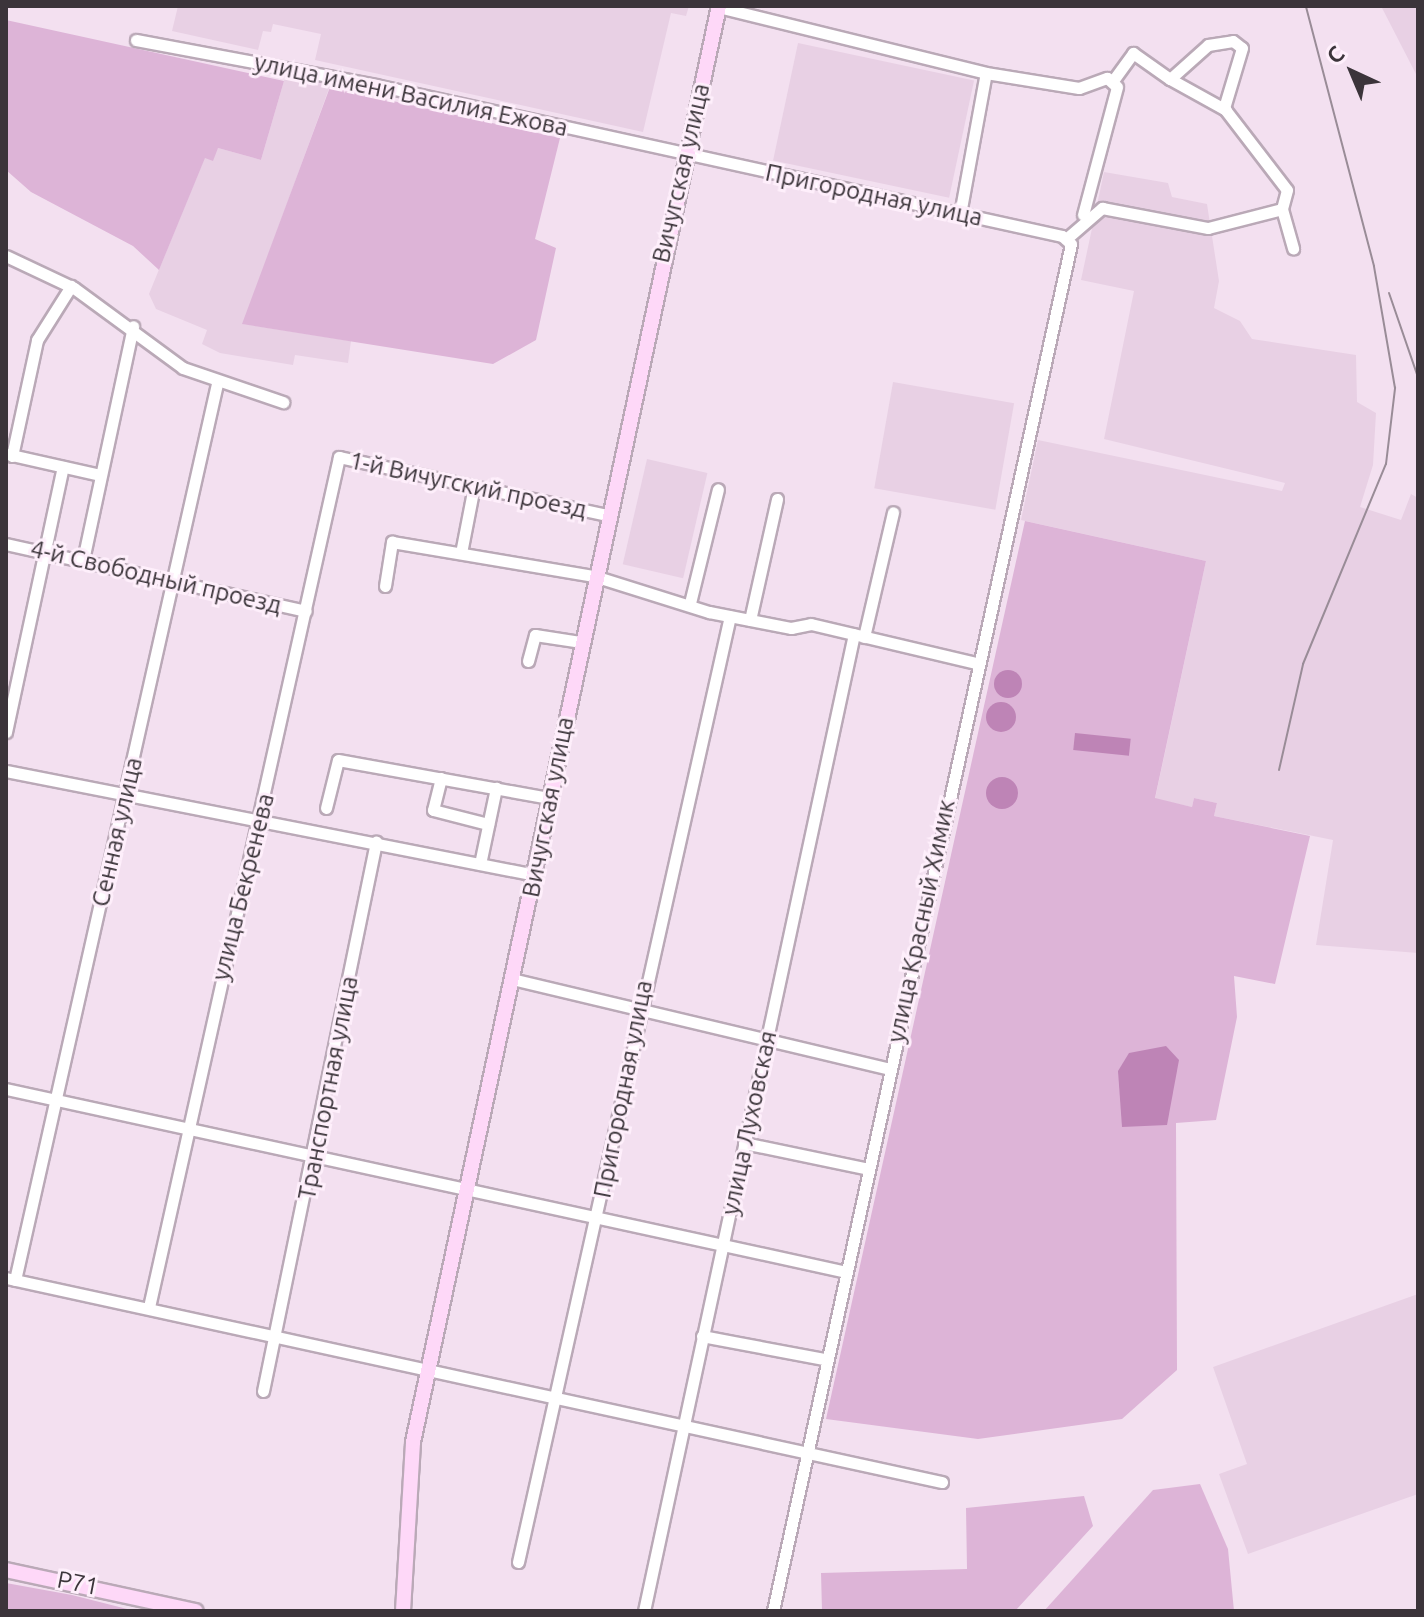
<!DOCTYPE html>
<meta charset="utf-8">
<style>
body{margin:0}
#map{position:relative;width:1424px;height:1617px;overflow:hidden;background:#f3e0f0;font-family:Ubuntu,sans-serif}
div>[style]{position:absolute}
.built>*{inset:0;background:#e8d0e4;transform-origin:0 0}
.green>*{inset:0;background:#ddb4d7}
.water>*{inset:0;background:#be84b6;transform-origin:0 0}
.round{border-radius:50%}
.roads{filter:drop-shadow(2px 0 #baa9b7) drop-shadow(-2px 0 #baa9b7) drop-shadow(0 2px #baa9b7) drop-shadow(0 -2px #baa9b7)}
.minor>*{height:11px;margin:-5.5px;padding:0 5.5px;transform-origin:5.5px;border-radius:5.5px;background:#fff}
.major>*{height:14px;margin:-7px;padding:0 7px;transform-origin:7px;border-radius:7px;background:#fed8f8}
.rail>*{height:2px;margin:-1px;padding:0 1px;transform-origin:1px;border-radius:1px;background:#998c97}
span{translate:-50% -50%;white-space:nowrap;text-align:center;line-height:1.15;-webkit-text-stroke:6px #feeffb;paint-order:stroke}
.street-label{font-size:24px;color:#3b343a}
.frame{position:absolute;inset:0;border:8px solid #3b343a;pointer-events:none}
.north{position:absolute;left:1312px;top:32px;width:80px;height:80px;-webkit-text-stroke:6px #feeffb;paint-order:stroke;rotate:316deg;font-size:22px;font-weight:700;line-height:32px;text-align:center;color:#3b343a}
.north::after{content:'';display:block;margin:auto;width:28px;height:36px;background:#3b343a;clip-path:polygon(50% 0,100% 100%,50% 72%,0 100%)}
</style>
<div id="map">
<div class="built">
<i style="clip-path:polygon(178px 6px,689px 6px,686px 16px,671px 13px,643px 132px,315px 60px,321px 34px,273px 24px,271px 32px,263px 31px,258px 50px,172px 31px)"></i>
<i style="clip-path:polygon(1381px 6px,1418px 6px,1418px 78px)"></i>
<i style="left:798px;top:43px;width:180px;height:120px;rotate:12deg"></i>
<i style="clip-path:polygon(286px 74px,331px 83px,243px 324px,351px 341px,348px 363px,295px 355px,293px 365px,220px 353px,202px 344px,207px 330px,156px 309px,149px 294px,205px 157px,218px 148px,261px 160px)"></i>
<i style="clip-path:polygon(1104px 172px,1168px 183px,1172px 197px,1207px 204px,1219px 281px,1214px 308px,1240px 321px,1252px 339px,1356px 355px,1357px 402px,1376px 413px,1373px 465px,1360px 507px,1401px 520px,1411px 494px,1418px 498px,1418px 953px,1316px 945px,1333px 840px,1214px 816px,1217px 803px,1194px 798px,1192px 807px,1155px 799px,1206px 561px,1021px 520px,1038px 440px,1282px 491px,1285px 483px,1104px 439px,1134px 291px,1081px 280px)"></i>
<i style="left:893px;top:382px;width:123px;height:108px;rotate:10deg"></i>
<i style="left:647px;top:459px;width:62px;height:108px;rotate:13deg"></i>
<i style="clip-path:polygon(1418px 1294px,1418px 1494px,1248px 1554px,1219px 1474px,1247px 1464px,1213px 1367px)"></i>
</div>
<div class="green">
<i style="clip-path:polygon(6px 20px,284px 81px,261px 160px,218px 148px,213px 161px,205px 158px,159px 270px,133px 246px,31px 192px,6px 170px)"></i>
<i style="clip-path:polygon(330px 87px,560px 138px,535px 239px,556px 248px,536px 340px,493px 364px,242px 324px)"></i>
<i style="clip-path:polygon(1025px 521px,1206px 561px,1155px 798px,1192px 807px,1194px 798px,1217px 803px,1214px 816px,1310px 836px,1275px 984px,1234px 976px,1237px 1017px,1216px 1120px,1176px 1123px,1177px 1370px,1122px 1419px,978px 1439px,826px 1419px)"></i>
<i style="clip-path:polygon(1200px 1484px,1228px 1549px,1234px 1611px,1044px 1611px,1153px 1490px)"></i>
<i style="clip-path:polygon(1084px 1496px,1093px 1526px,1015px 1611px,822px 1611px,821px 1573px,967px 1569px,966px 1508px)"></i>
<i style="clip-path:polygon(6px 1583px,72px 1595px,135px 1611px,6px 1611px)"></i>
</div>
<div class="water">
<i class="round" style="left:994px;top:670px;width:28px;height:28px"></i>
<i class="round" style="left:986px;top:702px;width:30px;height:30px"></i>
<i style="left:1075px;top:733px;width:56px;height:17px;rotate:6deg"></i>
<i class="round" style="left:986px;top:777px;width:32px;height:32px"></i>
<i style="clip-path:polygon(1166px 1046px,1179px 1060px,1167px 1125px,1122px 1127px,1118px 1071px,1129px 1053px)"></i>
</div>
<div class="roads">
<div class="minor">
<i style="left:718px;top:7px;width:276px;rotate:13.8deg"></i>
<i style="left:986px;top:73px;width:94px;rotate:9.2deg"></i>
<i style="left:1079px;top:88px;width:30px;rotate:-20deg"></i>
<i style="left:1107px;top:78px;width:13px;rotate:42deg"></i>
<i style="left:1117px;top:87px;width:132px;rotate:104.9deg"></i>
<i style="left:136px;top:40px;width:244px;rotate:10.6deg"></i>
<i style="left:376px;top:85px;width:702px;rotate:12.41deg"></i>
<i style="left:1062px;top:236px;width:12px;rotate:42deg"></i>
<i style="left:1071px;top:244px;width:1399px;rotate:102.3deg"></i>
<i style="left:1170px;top:79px;width:64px;rotate:29deg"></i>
<i style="left:1112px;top:82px;width:36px;rotate:-54deg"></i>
<i style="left:1133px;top:53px;width:45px;rotate:35.1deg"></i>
<i style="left:1170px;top:79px;width:51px;rotate:-41.8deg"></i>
<i style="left:1208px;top:45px;width:25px;rotate:-9deg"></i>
<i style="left:1233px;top:41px;width:11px;rotate:38deg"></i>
<i style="left:1242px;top:48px;width:63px;rotate:106.7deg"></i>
<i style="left:1224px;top:108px;width:103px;rotate:52.5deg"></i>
<i style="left:1287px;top:190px;width:20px;rotate:105deg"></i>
<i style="left:960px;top:214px;width:143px;rotate:-79.6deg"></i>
<i style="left:1066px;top:239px;width:48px;rotate:-40.7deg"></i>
<i style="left:1102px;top:208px;width:108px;rotate:10.7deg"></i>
<i style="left:1208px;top:228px;width:76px;rotate:-14.4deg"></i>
<i style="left:1282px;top:209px;width:41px;rotate:74.2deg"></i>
<i style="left:6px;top:256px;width:75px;rotate:25.2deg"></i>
<i style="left:74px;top:288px;width:135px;rotate:36.3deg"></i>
<i style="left:183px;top:368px;width:106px;rotate:18.8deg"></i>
<i style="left:7px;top:454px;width:95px;rotate:12.7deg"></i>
<i style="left:12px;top:456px;width:119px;rotate:-77.8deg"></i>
<i style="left:37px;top:340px;width:64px;rotate:-57.8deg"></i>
<i style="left:6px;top:544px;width:307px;rotate:12.6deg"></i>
<i style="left:461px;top:553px;width:68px;rotate:-79deg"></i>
<i style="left:83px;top:560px;width:239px;rotate:-77.9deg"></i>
<i style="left:385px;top:586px;width:45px;rotate:-81deg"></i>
<i style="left:392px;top:542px;width:205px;rotate:9.6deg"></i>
<i style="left:594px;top:576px;width:121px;rotate:17.4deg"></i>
<i style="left:709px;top:612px;width:84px;rotate:11deg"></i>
<i style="left:791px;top:628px;width:20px;rotate:-11deg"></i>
<i style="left:811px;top:624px;width:170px;rotate:13.3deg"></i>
<i style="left:690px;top:603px;width:117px;rotate:-76.2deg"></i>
<i style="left:750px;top:620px;width:124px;rotate:-77.4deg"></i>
<i style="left:864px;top:637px;width:128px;rotate:-76.9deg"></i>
<i style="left:528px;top:661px;width:27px;rotate:-75deg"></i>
<i style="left:535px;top:635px;width:47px;rotate:8.7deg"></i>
<i style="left:6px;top:732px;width:271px;rotate:-77.9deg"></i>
<i style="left:6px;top:771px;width:539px;rotate:11.12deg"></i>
<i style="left:441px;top:778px;width:33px;rotate:104deg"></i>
<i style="left:433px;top:810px;width:57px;rotate:14.3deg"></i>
<i style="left:326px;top:808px;width:49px;rotate:-76deg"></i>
<i style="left:338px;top:760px;width:215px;rotate:10.2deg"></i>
<i style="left:480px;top:864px;width:78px;rotate:-78.1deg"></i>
<i style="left:512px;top:979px;width:388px;rotate:13.4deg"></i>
<i style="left:6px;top:1089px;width:856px;rotate:12.28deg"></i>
<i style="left:744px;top:1143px;width:127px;rotate:11.8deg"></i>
<i style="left:6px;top:1278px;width:958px;rotate:12.3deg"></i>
<i style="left:15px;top:1280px;width:918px;rotate:-77.3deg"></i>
<i style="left:149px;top:1307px;width:871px;rotate:-77.4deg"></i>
<i style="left:339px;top:457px;width:274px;rotate:12.2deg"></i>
<i style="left:702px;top:1336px;width:124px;rotate:10.7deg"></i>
<i style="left:263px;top:1391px;width:561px;rotate:-78.37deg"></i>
<i style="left:518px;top:1562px;width:969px;rotate:-77.37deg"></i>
<i style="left:644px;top:1611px;width:999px;rotate:-77.87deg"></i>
</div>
<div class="major">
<i style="left:6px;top:1570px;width:194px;rotate:12.2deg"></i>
<i style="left:403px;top:1611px;width:169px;rotate:-86.6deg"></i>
<i style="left:413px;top:1442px;width:1468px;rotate:-77.97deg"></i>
</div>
</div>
<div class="rail">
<i style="left:1389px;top:293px;width:89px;rotate:71deg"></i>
<i style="left:1279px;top:770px;width:109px;rotate:-77.2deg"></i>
<i style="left:1303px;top:664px;width:217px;rotate:-67.5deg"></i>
<i style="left:1386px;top:464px;width:77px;rotate:-83.2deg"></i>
<i style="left:1395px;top:388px;width:124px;rotate:-99.8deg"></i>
<i style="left:1374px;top:266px;width:269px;rotate:-104.7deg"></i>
</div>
<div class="street-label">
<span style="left:411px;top:95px;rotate:12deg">улица имени Василия Ежова</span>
<span style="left:681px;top:173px;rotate:-77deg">Вичугская улица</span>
<span style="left:874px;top:195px;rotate:12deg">Пригородная улица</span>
<span style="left:468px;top:485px;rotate:12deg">1-й Вичугский проезд</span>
<span style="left:156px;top:577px;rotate:13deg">4-й Свободный проезд</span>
<span style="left:548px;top:807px;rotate:-79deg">Вичугская улица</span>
<span style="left:117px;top:832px;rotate:-77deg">Сенная улица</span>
<span style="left:243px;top:887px;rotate:-76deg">улица Бекренева</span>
<span style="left:921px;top:921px;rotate:-78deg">улица Красный Химик</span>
<span style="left:328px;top:1088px;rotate:-79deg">Транспортная улица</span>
<span style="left:623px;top:1089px;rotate:-79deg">Пригородная улица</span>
<span style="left:749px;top:1123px;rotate:-78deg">улица Луховская</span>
<span style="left:78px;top:1583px;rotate:11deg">Р71</span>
</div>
<div class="frame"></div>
<div class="north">С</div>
</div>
